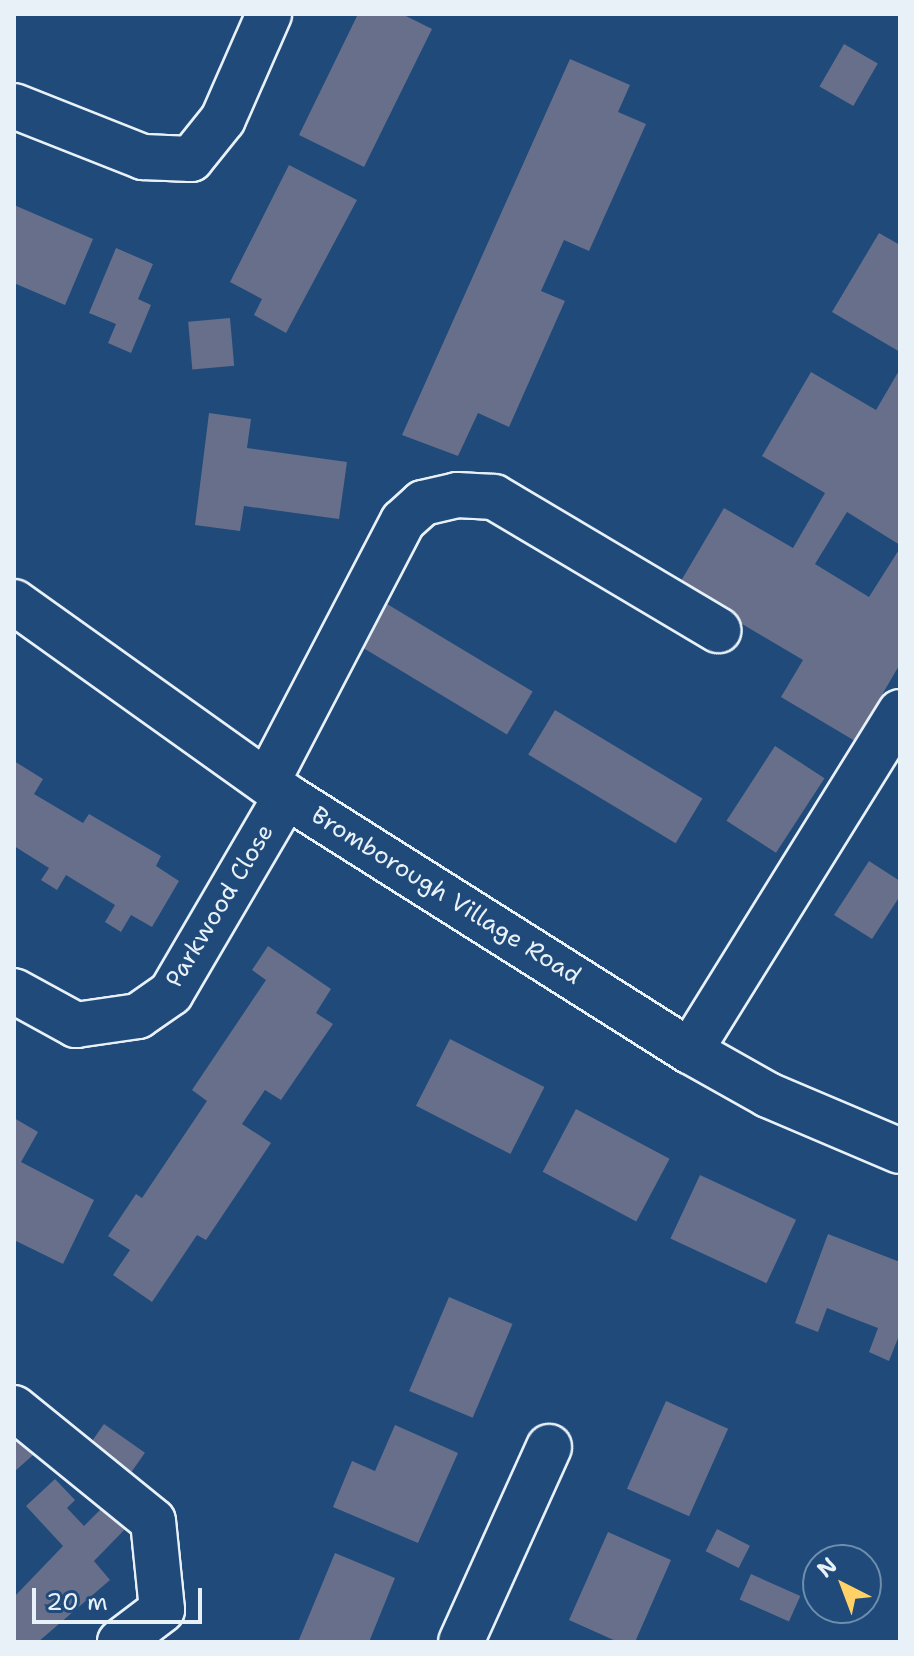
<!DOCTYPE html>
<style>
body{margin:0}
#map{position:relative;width:914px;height:1656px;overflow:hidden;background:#1f4a7a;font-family:"Shantell Sans",sans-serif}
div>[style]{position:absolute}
.building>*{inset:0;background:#676f8b;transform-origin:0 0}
.roads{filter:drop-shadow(2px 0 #e8f1f8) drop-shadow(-2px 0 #e8f1f8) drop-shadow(0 2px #e8f1f8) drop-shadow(0 -2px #e8f1f8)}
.minor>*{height:44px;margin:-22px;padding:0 22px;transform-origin:22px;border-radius:22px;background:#1f4a7a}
span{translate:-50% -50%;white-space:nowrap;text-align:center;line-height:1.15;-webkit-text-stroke:6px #1f4a7a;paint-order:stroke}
.street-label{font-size:24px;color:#e8f1f8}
.frame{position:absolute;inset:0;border:16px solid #e8f1f8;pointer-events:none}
.north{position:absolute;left:802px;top:1544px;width:80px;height:80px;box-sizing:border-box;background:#1f4a7a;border:2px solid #6f8dac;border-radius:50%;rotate:318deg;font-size:22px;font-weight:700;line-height:32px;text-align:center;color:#e8f1f8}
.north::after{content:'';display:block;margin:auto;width:28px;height:36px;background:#ffd166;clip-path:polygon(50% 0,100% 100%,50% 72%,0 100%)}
.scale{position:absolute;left:32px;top:1588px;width:170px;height:36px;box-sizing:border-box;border:4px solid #e8f1f8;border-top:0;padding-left:10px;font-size:24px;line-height:28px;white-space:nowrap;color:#e8f1f8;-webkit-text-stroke:6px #1f4a7a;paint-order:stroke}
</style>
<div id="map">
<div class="building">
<i style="clip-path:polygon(358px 14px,402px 14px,432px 29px,364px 167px,299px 135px)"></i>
<i style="left:844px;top:44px;width:39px;height:49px;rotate:30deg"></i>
<i style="clip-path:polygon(570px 59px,630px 85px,618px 112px,646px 124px,589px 251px,564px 240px,541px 291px,565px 301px,509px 427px,478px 413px,458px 456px,402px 435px)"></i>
<i style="clip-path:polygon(289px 165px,357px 200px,286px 333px,254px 315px,262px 299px,230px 282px)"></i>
<i style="clip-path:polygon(14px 205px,93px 239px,65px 305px,14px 283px)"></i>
<i style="clip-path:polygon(879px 233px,900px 245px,900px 352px,832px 312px)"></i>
<i style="clip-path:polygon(116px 248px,153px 264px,138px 299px,151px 305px,131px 353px,108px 343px,116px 324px,89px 313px)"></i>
<i style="left:230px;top:318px;width:48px;height:42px;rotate:85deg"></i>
<i style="clip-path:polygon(900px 369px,900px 545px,847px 512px,815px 564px,869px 597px,900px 548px,900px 664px,855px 741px,781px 697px,803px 660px,678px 586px,724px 508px,793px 548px,825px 493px,762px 456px,811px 372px,876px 410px)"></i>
<i style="clip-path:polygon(209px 413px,251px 419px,247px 448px,347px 462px,339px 519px,244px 506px,240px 531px,195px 525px)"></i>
<i style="left:387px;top:604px;width:170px;height:50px;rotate:31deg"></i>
<i style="left:555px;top:710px;width:172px;height:52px;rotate:31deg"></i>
<i style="left:775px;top:746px;width:59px;height:89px;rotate:33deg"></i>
<i style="clip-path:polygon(14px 761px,43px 779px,34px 794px,83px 823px,89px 814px,161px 856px,156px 866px,179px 881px,152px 927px,131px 915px,121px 932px,105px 922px,115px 905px,66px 875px,57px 890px,41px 880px,49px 868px,14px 846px)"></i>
<i style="clip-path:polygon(869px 861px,900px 881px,900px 896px,872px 939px,834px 915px)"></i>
<i style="clip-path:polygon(268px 946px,331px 989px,316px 1013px,333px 1024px,281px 1100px,265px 1090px,242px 1124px,271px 1143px,206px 1240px,197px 1235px,152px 1302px,113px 1275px,130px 1250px,108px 1236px,136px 1194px,142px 1198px,207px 1101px,192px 1090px,266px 980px,252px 970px)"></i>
<i style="left:450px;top:1039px;width:106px;height:75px;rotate:27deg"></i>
<i style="left:576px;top:1109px;width:106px;height:71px;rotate:28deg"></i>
<i style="clip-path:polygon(14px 1118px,38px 1132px,21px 1162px,94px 1200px,63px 1264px,14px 1240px)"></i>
<i style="left:700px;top:1175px;width:106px;height:70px;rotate:25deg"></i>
<i style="clip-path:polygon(828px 1234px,900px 1262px,900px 1333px,889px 1361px,869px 1352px,878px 1328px,852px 1318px,827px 1308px,818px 1332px,795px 1323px)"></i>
<i style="left:449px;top:1297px;width:69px;height:102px;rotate:23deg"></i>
<i style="left:666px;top:1401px;width:68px;height:96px;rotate:24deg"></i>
<i style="left:104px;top:1424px;width:50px;height:27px;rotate:35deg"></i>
<i style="clip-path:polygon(395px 1425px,458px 1453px,418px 1543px,333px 1507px,352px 1461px,375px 1471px)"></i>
<i style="clip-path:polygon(14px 1426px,42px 1447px,14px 1472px)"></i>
<i style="clip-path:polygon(55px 1479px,75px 1500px,67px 1508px,84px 1526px,108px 1502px,130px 1524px,94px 1561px,110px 1580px,38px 1642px,14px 1642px,14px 1597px,63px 1546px,26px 1506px)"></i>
<i style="left:717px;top:1529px;width:37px;height:25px;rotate:27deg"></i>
<i style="clip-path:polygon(608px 1532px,671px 1560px,635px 1642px,618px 1642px,569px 1620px)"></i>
<i style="clip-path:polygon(335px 1553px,395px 1578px,369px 1642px,298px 1642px)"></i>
<i style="left:751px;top:1574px;width:54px;height:28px;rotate:24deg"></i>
</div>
<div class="roads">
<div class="minor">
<i style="left:14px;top:106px;width:139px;rotate:21.6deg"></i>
<i style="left:143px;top:157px;width:48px;rotate:2.4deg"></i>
<i style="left:191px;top:159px;width:51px;rotate:-51.3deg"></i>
<i style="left:223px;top:119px;width:115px;rotate:-66.3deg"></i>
<i style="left:14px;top:602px;width:334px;rotate:35.5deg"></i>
<i style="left:286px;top:796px;width:478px;rotate:32.3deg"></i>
<i style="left:690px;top:1051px;width:90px;rotate:29.4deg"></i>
<i style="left:768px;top:1095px;width:143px;rotate:23deg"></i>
<i style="left:267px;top:782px;width:294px;rotate:-62.5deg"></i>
<i style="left:403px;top:521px;width:27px;rotate:-42deg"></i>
<i style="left:423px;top:503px;width:35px;rotate:-13deg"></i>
<i style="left:457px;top:495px;width:37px;rotate:3deg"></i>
<i style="left:494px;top:497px;width:261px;rotate:30.7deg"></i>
<i style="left:14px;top:991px;width:71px;rotate:28.7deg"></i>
<i style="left:76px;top:1025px;width:63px;rotate:-8.3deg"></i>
<i style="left:138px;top:1016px;width:40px;rotate:-34.9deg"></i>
<i style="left:171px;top:993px;width:228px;rotate:-59.7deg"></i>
<i style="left:690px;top:1051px;width:399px;rotate:-58.2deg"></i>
<i style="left:14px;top:1408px;width:179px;rotate:39.1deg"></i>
<i style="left:153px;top:1521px;width:89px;rotate:84.2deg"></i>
<i style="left:162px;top:1610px;width:53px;rotate:142.7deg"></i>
<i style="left:461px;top:1642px;width:214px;rotate:-65.7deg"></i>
</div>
</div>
<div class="street-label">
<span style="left:446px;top:896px;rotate:32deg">Bromborough Village Road</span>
<span style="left:220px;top:906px;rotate:-59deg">Parkwood Close</span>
</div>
<div class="frame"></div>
<div class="north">N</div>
<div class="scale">20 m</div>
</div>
